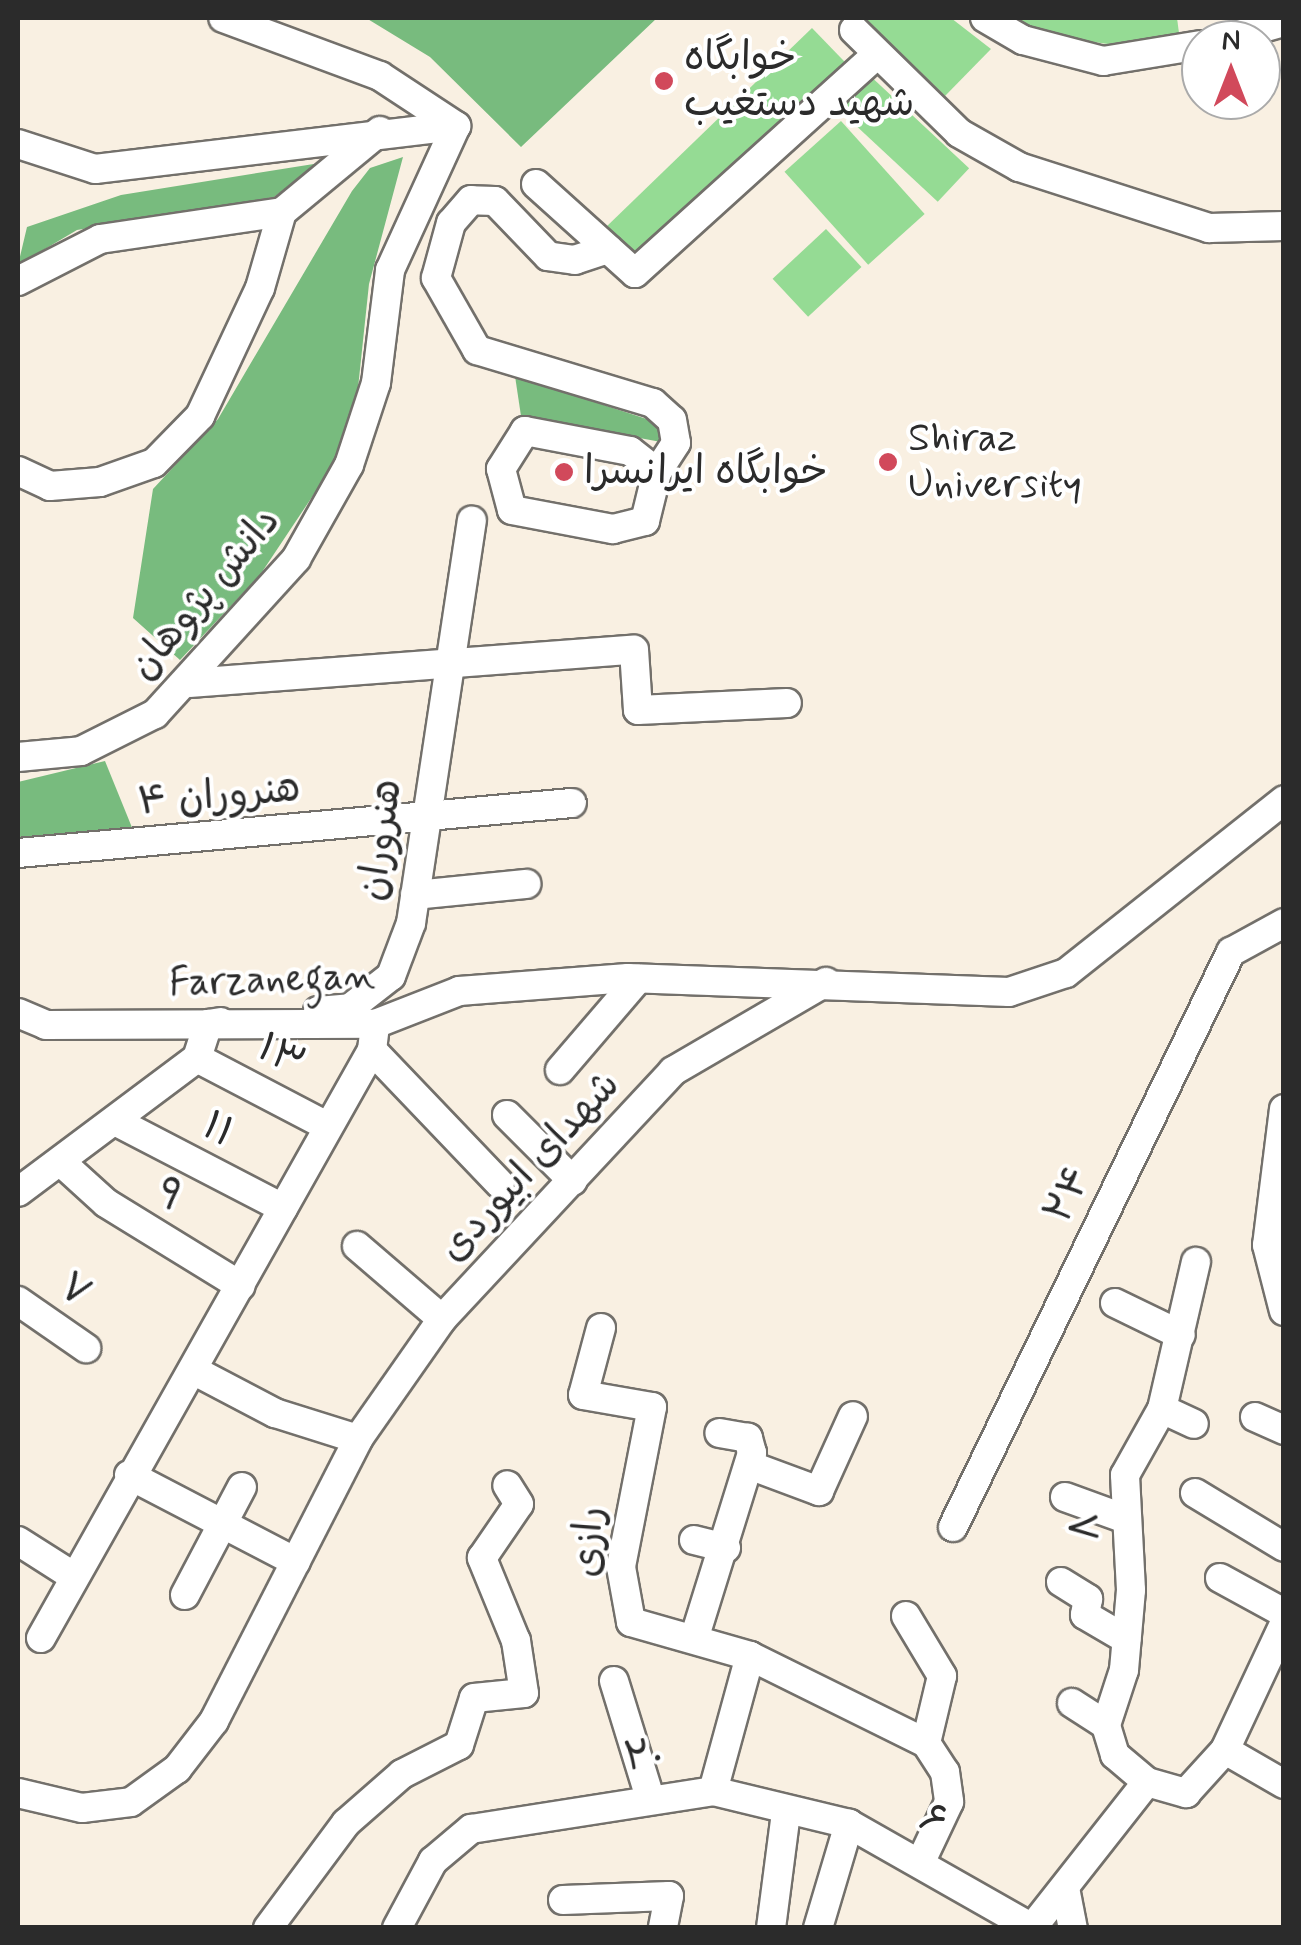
<!DOCTYPE html>
<meta charset="utf-8">
<style>
body{margin:0}
#map{position:relative;width:1301px;height:1945px;overflow:hidden;background:#f9f0e2;font-family:Mynerve,"Playpen Sans Arabic",sans-serif}
div>[style]{position:absolute}
.green>*{inset:0;background:#95db94;transform-origin:0 0}
.forest>*{inset:0;background:#78bb7e}
.roads{filter:drop-shadow(2px 0 #73706b) drop-shadow(-2px 0 #73706b) drop-shadow(0 2px #73706b) drop-shadow(0 -2px #73706b)}
.minor>*{height:28px;margin:-14px;padding:0 14px;transform-origin:14px;border-radius:14px;background:#fff}
.dots>*{width:28px;height:28px;translate:-50% -50%;box-sizing:border-box;border:5px solid #fff;border-radius:50%}
span{translate:-50% -50%;white-space:nowrap;text-align:center;line-height:1.15;-webkit-text-stroke:8px #fff;paint-order:stroke}
.poi-label{font-size:40px;color:#2b2b2b}
.left{translate:0 -50%;text-align:left}
.street-label{font-size:40px;color:#2b2b2b}
.frame{position:absolute;inset:0;border:20px solid #2b2b2b;pointer-events:none}
.north{position:absolute;left:1181px;top:20px;width:100px;height:100px;box-sizing:border-box;background:#fff;border:2px solid #aaa;border-radius:50%;rotate:0deg;font-size:28px;font-weight:700;line-height:40px;text-align:center;color:#2b2b2b}
.north::after{content:'';display:block;margin:auto;width:35px;height:45px;background:#d1495b;clip-path:polygon(50% 0,100% 100%,50% 72%,0 100%)}
</style>
<div id="map">
<div class="green">
<i style="clip-path:polygon(865px 18px,951px 18px,991px 49px,945px 96px)"></i>
<i style="clip-path:polygon(1006px 18px,1177px 18px,1179px 33px,1108px 44px,1030px 33px)"></i>
<i style="left:812px;top:28px;width:47px;height:291px;rotate:46deg"></i>
<i style="left:866px;top:72px;width:141px;height:46px;rotate:43deg"></i>
<i style="left:841px;top:121px;width:125px;height:76px;rotate:48deg"></i>
<i style="left:826px;top:229px;width:52px;height:73px;rotate:47deg"></i>
</div>
<div class="forest">
<i style="clip-path:polygon(366px 18px,657px 18px,521px 147px,430px 57px)"></i>
<i style="clip-path:polygon(403px 157px,369px 284px,358px 388px,332px 467px,260px 575px,180px 660px,133px 618px,153px 489px,218px 419px,352px 191px,370px 168px)"></i>
<i style="clip-path:polygon(320px 163px,274px 197px,77px 230px,18px 265px,27px 227px,121px 195px)"></i>
<i style="clip-path:polygon(515px 376px,665px 425px,661px 442px,521px 416px)"></i>
<i style="clip-path:polygon(105px 761px,133px 830px,18px 839px,18px 782px)"></i>
</div>
<div class="roads">
<div class="minor">
<i style="left:985px;top:18px;width:44px;rotate:30.1deg"></i>
<i style="left:1023px;top:40px;width:83px;rotate:14.7deg"></i>
<i style="left:1103px;top:61px;width:99px;rotate:-9.3deg"></i>
<i style="left:854px;top:30px;width:147px;rotate:44.4deg"></i>
<i style="left:959px;top:133px;width:69px;rotate:29.5deg"></i>
<i style="left:1019px;top:167px;width:200px;rotate:17.8deg"></i>
<i style="left:1209px;top:228px;width:75px;rotate:-1.5deg"></i>
<i style="left:1220px;top:40px;width:66px;rotate:-15.7deg"></i>
<i style="left:18px;top:144px;width:81px;rotate:18deg"></i>
<i style="left:95px;top:169px;width:364px;rotate:-6.8deg"></i>
<i style="left:536px;top:184px;width:133px;rotate:42deg"></i>
<i style="left:635px;top:273px;width:326px;rotate:-42.1deg"></i>
<i style="left:608px;top:249px;width:35px;rotate:162deg"></i>
<i style="left:575px;top:260px;width:27px;rotate:-172deg"></i>
<i style="left:548px;top:256px;width:76px;rotate:-133.9deg"></i>
<i style="left:495px;top:201px;width:24px;rotate:-178deg"></i>
<i style="left:471px;top:200px;width:30px;rotate:131deg"></i>
<i style="left:451px;top:223px;width:57px;rotate:105.3deg"></i>
<i style="left:436px;top:278px;width:83px;rotate:60.3deg"></i>
<i style="left:477px;top:350px;width:184px;rotate:16.8deg"></i>
<i style="left:653px;top:403px;width:25px;rotate:42deg"></i>
<i style="left:672px;top:420px;width:23px;rotate:80deg"></i>
<i style="left:676px;top:443px;width:35px;rotate:123deg"></i>
<i style="left:657px;top:472px;width:34px;rotate:-142deg"></i>
<i style="left:630px;top:451px;width:107px;rotate:-169.2deg"></i>
<i style="left:525px;top:431px;width:45px;rotate:122.3deg"></i>
<i style="left:501px;top:469px;width:42px;rotate:75deg"></i>
<i style="left:512px;top:510px;width:103px;rotate:10.7deg"></i>
<i style="left:613px;top:529px;width:33px;rotate:-14deg"></i>
<i style="left:645px;top:521px;width:50px;rotate:-76.2deg"></i>
<i style="left:18px;top:281px;width:92px;rotate:-27.1deg"></i>
<i style="left:100px;top:239px;width:184px;rotate:-8.4deg"></i>
<i style="left:282px;top:212px;width:127px;rotate:-39.6deg"></i>
<i style="left:18px;top:471px;width:35px;rotate:25deg"></i>
<i style="left:50px;top:486px;width:50px;rotate:-4.6deg"></i>
<i style="left:100px;top:482px;width:57px;rotate:-19.4deg"></i>
<i style="left:154px;top:463px;width:66px;rotate:-45.6deg"></i>
<i style="left:200px;top:416px;width:141px;rotate:-64.9deg"></i>
<i style="left:260px;top:288px;width:79px;rotate:-73.9deg"></i>
<i style="left:190px;top:683px;width:445px;rotate:-4.3deg"></i>
<i style="left:634px;top:650px;width:60px;rotate:86.2deg"></i>
<i style="left:638px;top:710px;width:149px;rotate:-2.7deg"></i>
<i style="left:18px;top:757px;width:63px;rotate:-5.4deg"></i>
<i style="left:81px;top:751px;width:83px;rotate:-26.6deg"></i>
<i style="left:155px;top:714px;width:210px;rotate:-47.7deg"></i>
<i style="left:296px;top:559px;width:108px;rotate:-60.6deg"></i>
<i style="left:349px;top:465px;width:86px;rotate:-71.8deg"></i>
<i style="left:376px;top:383px;width:114px;rotate:-82.9deg"></i>
<i style="left:390px;top:270px;width:158px;rotate:-65.4deg"></i>
<i style="left:456px;top:126px;width:91px;rotate:-146.7deg"></i>
<i style="left:380px;top:76px;width:167px;rotate:-159.7deg"></i>
<i style="left:18px;top:853px;width:556px;rotate:-5.16deg"></i>
<i style="left:415px;top:895px;width:112px;rotate:-5.7deg"></i>
<i style="left:318px;top:1011px;width:32px;rotate:-5deg"></i>
<i style="left:350px;top:1008px;width:52px;rotate:-38deg"></i>
<i style="left:391px;top:976px;width:57px;rotate:-69.3deg"></i>
<i style="left:411px;top:923px;width:407px;rotate:-81.4deg"></i>
<i style="left:18px;top:1013px;width:30px;rotate:23deg"></i>
<i style="left:46px;top:1025px;width:329px;rotate:-0.2deg"></i>
<i style="left:375px;top:1024px;width:90px;rotate:-21.4deg"></i>
<i style="left:459px;top:991px;width:169px;rotate:-4.4deg"></i>
<i style="left:628px;top:978px;width:381px;rotate:2.1deg"></i>
<i style="left:1009px;top:992px;width:60px;rotate:-18.4deg"></i>
<i style="left:1066px;top:973px;width:278px;rotate:-38.4deg"></i>
<i style="left:372px;top:1050px;width:185px;rotate:46.3deg"></i>
<i style="left:197px;top:1058px;width:147px;rotate:27.6deg"></i>
<i style="left:560px;top:1070px;width:120px;rotate:-49.4deg"></i>
<i style="left:1284px;top:1109px;width:137px;rotate:97.1deg"></i>
<i style="left:1267px;top:1245px;width:68px;rotate:75.6deg"></i>
<i style="left:507px;top:1115px;width:93px;rotate:45deg"></i>
<i style="left:117px;top:1122px;width:187px;rotate:27.4deg"></i>
<i style="left:62px;top:1163px;width:59px;rotate:42.3deg"></i>
<i style="left:106px;top:1203px;width:158px;rotate:31.6deg"></i>
<i style="left:18px;top:1192px;width:224px;rotate:-36.8deg"></i>
<i style="left:197px;top:1058px;width:36px;rotate:-72deg"></i>
<i style="left:208px;top:1024px;width:13px;rotate:-9deg"></i>
<i style="left:357px;top:1246px;width:112px;rotate:40.7deg"></i>
<i style="left:18px;top:1301px;width:83px;rotate:34.7deg"></i>
<i style="left:1115px;top:1303px;width:73px;rotate:25.9deg"></i>
<i style="left:601px;top:1328px;width:69px;rotate:105deg"></i>
<i style="left:583px;top:1395px;width:70px;rotate:9.9deg"></i>
<i style="left:652px;top:1407px;width:163px;rotate:101deg"></i>
<i style="left:621px;top:1567px;width:56px;rotate:79.7deg"></i>
<i style="left:631px;top:1622px;width:124px;rotate:15.9deg"></i>
<i style="left:750px;top:1656px;width:196px;rotate:26.3deg"></i>
<i style="left:193px;top:1370px;width:93px;rotate:27.7deg"></i>
<i style="left:275px;top:1413px;width:87px;rotate:17.4deg"></i>
<i style="left:1162px;top:1409px;width:35px;rotate:25deg"></i>
<i style="left:1255px;top:1417px;width:32px;rotate:24deg"></i>
<i style="left:749px;top:1465px;width:75px;rotate:20.4deg"></i>
<i style="left:819px;top:1491px;width:82px;rotate:-65.6deg"></i>
<i style="left:129px;top:1475px;width:188px;rotate:27.5deg"></i>
<i style="left:1195px;top:1493px;width:104px;rotate:31.2deg"></i>
<i style="left:1065px;top:1497px;width:62px;rotate:19.9deg"></i>
<i style="left:953px;top:1527px;width:639px;rotate:-64.2deg"></i>
<i style="left:1231px;top:952px;width:60px;rotate:-28.7deg"></i>
<i style="left:694px;top:1540px;width:33px;rotate:14deg"></i>
<i style="left:18px;top:1541px;width:65px;rotate:32.5deg"></i>
<i style="left:1220px;top:1578px;width:73px;rotate:28.7deg"></i>
<i style="left:1061px;top:1582px;width:32px;rotate:32deg"></i>
<i style="left:1088px;top:1599px;width:16px;rotate:101deg"></i>
<i style="left:1085px;top:1615px;width:48px;rotate:30.3deg"></i>
<i style="left:185px;top:1595px;width:122px;rotate:-62.2deg"></i>
<i style="left:906px;top:1616px;width:70px;rotate:59deg"></i>
<i style="left:942px;top:1676px;width:69px;rotate:103.4deg"></i>
<i style="left:926px;top:1743px;width:35px;rotate:57deg"></i>
<i style="left:945px;top:1772px;width:30px;rotate:82deg"></i>
<i style="left:949px;top:1802px;width:63px;rotate:115.3deg"></i>
<i style="left:695px;top:1636px;width:192px;rotate:-72.7deg"></i>
<i style="left:752px;top:1453px;width:16px;rotate:-105deg"></i>
<i style="left:748px;top:1438px;width:29px;rotate:-170deg"></i>
<i style="left:41px;top:1638px;width:675px;rotate:-60.62deg"></i>
<i style="left:372px;top:1050px;width:26px;rotate:-83deg"></i>
<i style="left:614px;top:1681px;width:119px;rotate:72.9deg"></i>
<i style="left:1072px;top:1703px;width:40px;rotate:32.9deg"></i>
<i style="left:1225px;top:1750px;width:68px;rotate:30deg"></i>
<i style="left:1147px;top:1782px;width:42px;rotate:-139.8deg"></i>
<i style="left:1115px;top:1755px;width:31px;rotate:-107deg"></i>
<i style="left:1106px;top:1725px;width:58px;rotate:-71.9deg"></i>
<i style="left:1124px;top:1670px;width:80px;rotate:-85deg"></i>
<i style="left:1131px;top:1590px;width:115px;rotate:-93deg"></i>
<i style="left:1125px;top:1475px;width:76px;rotate:-60.7deg"></i>
<i style="left:1162px;top:1409px;width:151px;rotate:-77deg"></i>
<i style="left:713px;top:1791px;width:140px;rotate:-74.7deg"></i>
<i style="left:18px;top:1793px;width:66px;rotate:13.2deg"></i>
<i style="left:82px;top:1808px;width:49px;rotate:-7deg"></i>
<i style="left:131px;top:1802px;width:57px;rotate:-35.7deg"></i>
<i style="left:177px;top:1769px;width:61px;rotate:-52.4deg"></i>
<i style="left:214px;top:1721px;width:317px;rotate:-62.9deg"></i>
<i style="left:358px;top:1439px;width:146px;rotate:-55deg"></i>
<i style="left:442px;top:1319px;width:339px;rotate:-47deg"></i>
<i style="left:673px;top:1071px;width:177px;rotate:-30.2deg"></i>
<i style="left:1066px;top:1893px;width:36px;rotate:79deg"></i>
<i style="left:563px;top:1900px;width:106px;rotate:-2.2deg"></i>
<i style="left:669px;top:1896px;width:33px;rotate:101deg"></i>
<i style="left:268px;top:1928px;width:131px;rotate:-53.4deg"></i>
<i style="left:346px;top:1823px;width:74px;rotate:-41.2deg"></i>
<i style="left:402px;top:1774px;width:64px;rotate:-27deg"></i>
<i style="left:459px;top:1745px;width:49px;rotate:-72.3deg"></i>
<i style="left:474px;top:1698px;width:50px;rotate:-5.7deg"></i>
<i style="left:524px;top:1693px;width:53px;rotate:-98.7deg"></i>
<i style="left:516px;top:1641px;width:90px;rotate:-112.3deg"></i>
<i style="left:482px;top:1558px;width:65px;rotate:-55.6deg"></i>
<i style="left:519px;top:1504px;width:22px;rotate:-122deg"></i>
<i style="left:397px;top:1928px;width:76px;rotate:-61.8deg"></i>
<i style="left:433px;top:1861px;width:50px;rotate:-40.1deg"></i>
<i style="left:471px;top:1829px;width:245px;rotate:-8.9deg"></i>
<i style="left:713px;top:1791px;width:140px;rotate:13.6deg"></i>
<i style="left:849px;top:1824px;width:210px;rotate:29.6deg"></i>
<i style="left:1032px;top:1928px;width:186px;rotate:-51.8deg"></i>
<i style="left:1147px;top:1782px;width:41px;rotate:15.8deg"></i>
<i style="left:1186px;top:1793px;width:58px;rotate:-47.8deg"></i>
<i style="left:1225px;top:1750px;width:139px;rotate:-64.9deg"></i>
<i style="left:771px;top:1928px;width:116px;rotate:-82.6deg"></i>
<i style="left:818px;top:1928px;width:109px;rotate:-73.4deg"></i>
</div>
</div>
<div class="dots">
<i style="left:664px;top:81px;background:#d1495b"></i>
<i style="left:888px;top:462px;background:#d1495b"></i>
<i style="left:564px;top:472px;background:#d1495b"></i>
</div>
<div class="poi-label">
<span class="left" style="left:684px;top:81px">خوابگاه<br>شهید دستغیب</span>
<span class="left" style="left:908px;top:462px">Shiraz<br>University</span>
<span class="left" style="left:584px;top:472px">خوابگاه ایرانسرا</span>
</div>
<div class="street-label">
<span style="left:205px;top:594px;rotate:-50deg">دانش پژوهان</span>
<span style="left:219px;top:796px;rotate:-5deg">هنروران ۴</span>
<span style="left:381px;top:840px;rotate:-82deg">هنروران</span>
<span style="left:272px;top:980px;rotate:-2deg">Farzanegan</span>
<span style="left:281px;top:1056px;rotate:27deg">۱۳</span>
<span style="left:218px;top:1130px;rotate:28deg">۱۱</span>
<span style="left:530px;top:1167px;rotate:-47deg">شهدای ابیوردی</span>
<span style="left:169px;top:1195px;rotate:32deg">۹</span>
<span style="left:1069px;top:1195px;rotate:-63deg">۲۴</span>
<span style="left:74px;top:1291px;rotate:35deg">۷</span>
<span style="left:1087px;top:1527px;rotate:-93deg">۸</span>
<span style="left:589px;top:1542px;rotate:-87deg">رازی</span>
<span style="left:644px;top:1757px;rotate:-7deg">۲۰</span>
<span style="left:933px;top:1821px;rotate:27deg">۶</span>
</div>
<div class="frame"></div>
<div class="north">N</div>
</div>
